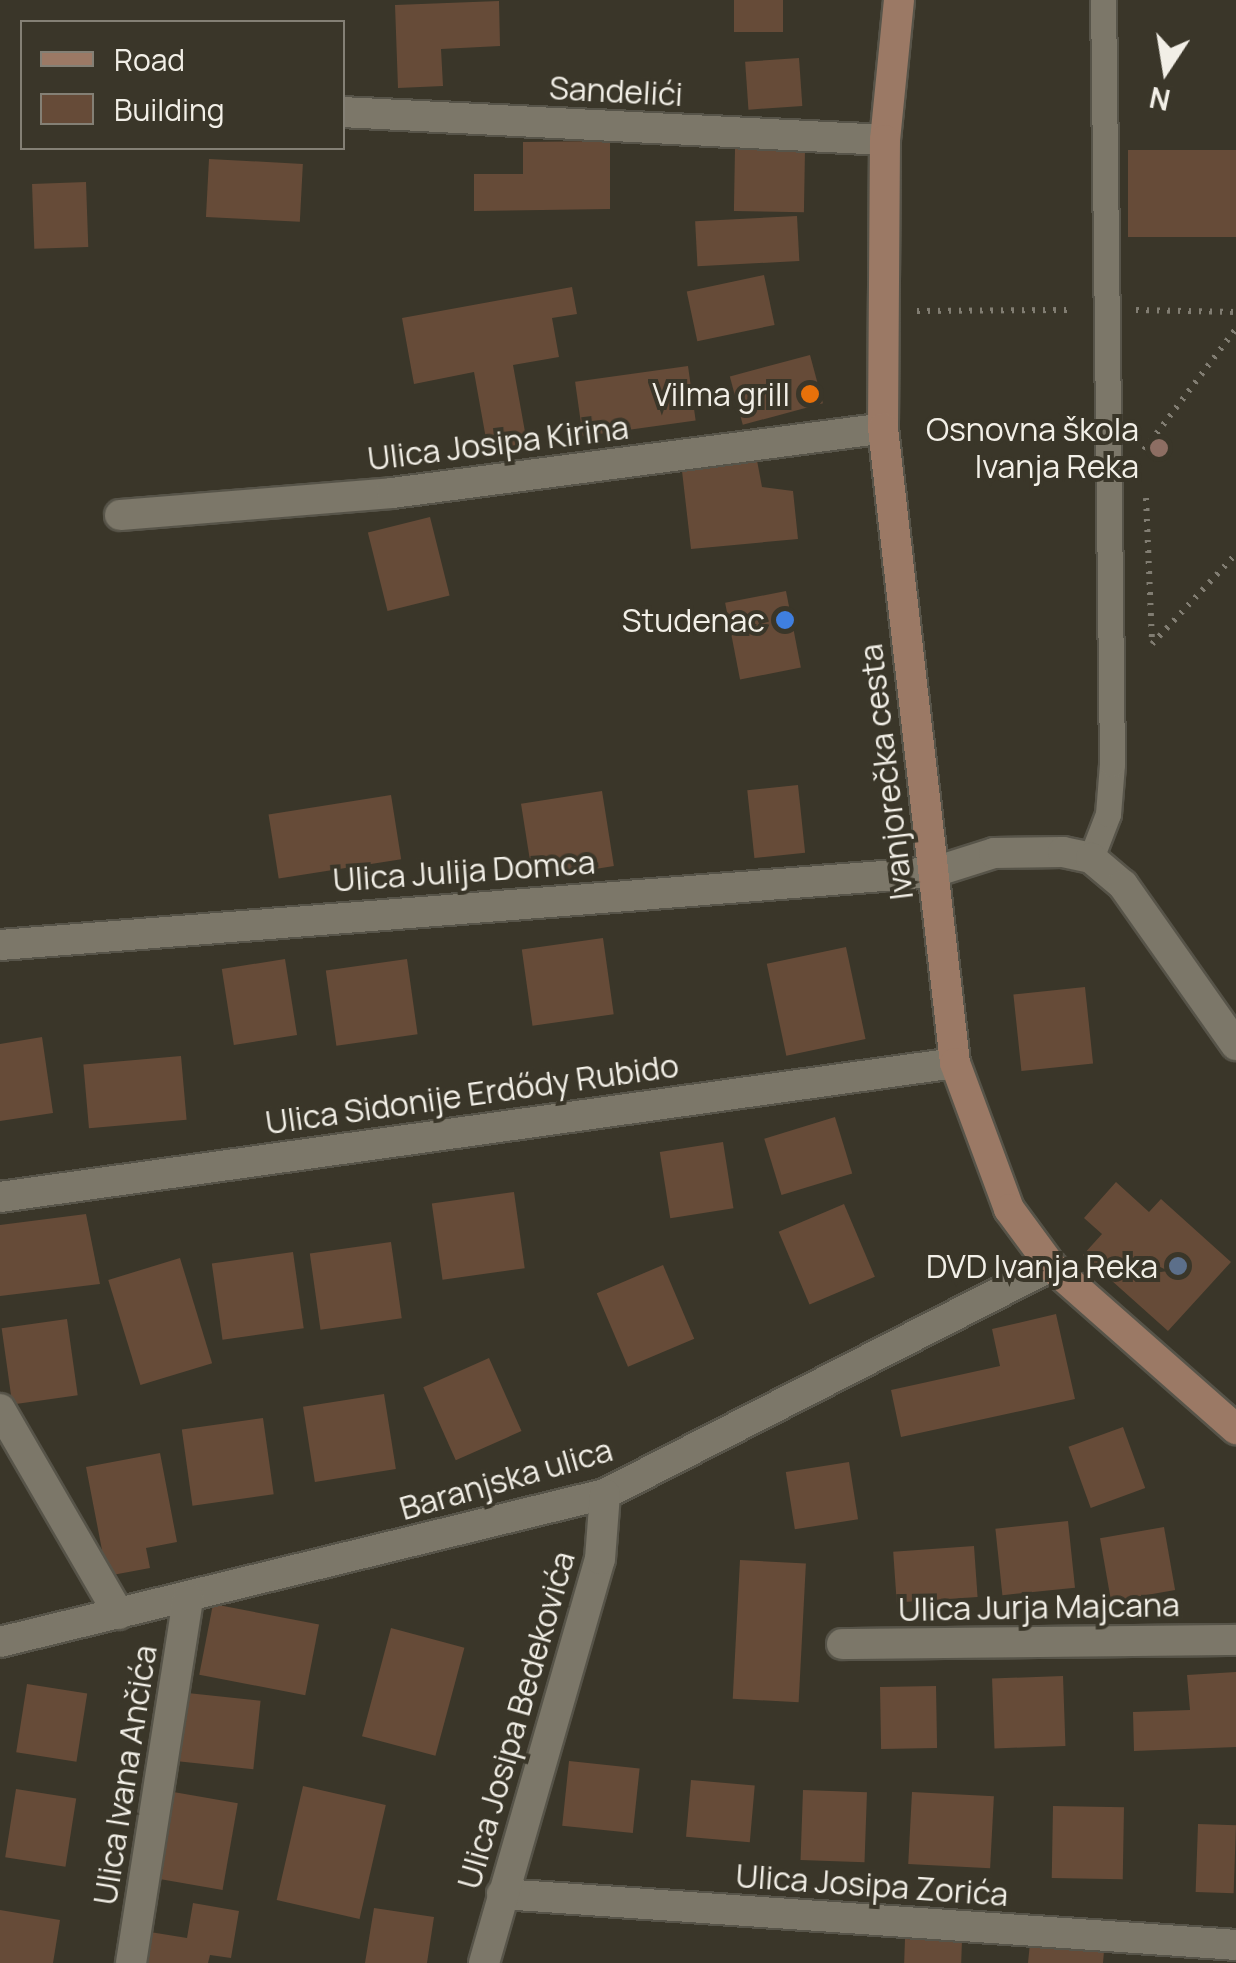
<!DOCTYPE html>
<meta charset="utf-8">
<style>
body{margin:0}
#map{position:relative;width:1236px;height:1963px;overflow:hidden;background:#3a3629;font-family:Manrope,sans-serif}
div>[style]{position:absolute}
.building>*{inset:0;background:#664b38;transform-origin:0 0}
.path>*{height:6px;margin-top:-3px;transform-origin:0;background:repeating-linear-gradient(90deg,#817d72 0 2.5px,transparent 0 10.5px)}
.roads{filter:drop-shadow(2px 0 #575449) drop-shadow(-2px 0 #575449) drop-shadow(0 2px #575449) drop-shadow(0 -2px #575449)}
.service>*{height:25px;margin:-12.5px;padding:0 12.5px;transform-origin:12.5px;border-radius:12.5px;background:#7c7769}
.minor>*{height:30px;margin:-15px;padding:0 15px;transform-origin:15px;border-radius:15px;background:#7c7769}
.secondary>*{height:30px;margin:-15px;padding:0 15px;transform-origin:15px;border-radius:15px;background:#9b7965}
.dots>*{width:28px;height:28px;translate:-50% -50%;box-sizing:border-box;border:5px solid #3a3629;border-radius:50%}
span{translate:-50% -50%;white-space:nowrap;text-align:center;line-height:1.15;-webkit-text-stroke:8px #3a3629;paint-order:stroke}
.street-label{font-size:32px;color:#f2efe7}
.poi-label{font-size:32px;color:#f2efe7}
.right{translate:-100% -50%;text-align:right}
.legend{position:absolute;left:20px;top:20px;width:325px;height:130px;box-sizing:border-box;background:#3a3629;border:2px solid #848075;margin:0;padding:12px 18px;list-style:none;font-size:30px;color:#f2efe7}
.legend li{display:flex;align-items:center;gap:20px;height:50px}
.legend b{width:50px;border:2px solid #848075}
.north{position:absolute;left:1116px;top:20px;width:100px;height:100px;-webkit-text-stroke:8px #3a3629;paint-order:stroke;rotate:192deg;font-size:28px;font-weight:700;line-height:40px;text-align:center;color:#f2efe7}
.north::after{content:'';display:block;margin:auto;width:35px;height:45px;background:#f2efe7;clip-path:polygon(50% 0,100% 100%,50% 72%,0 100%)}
</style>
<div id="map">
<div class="building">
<i style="left:734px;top:0;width:49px;height:32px"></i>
<i style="clip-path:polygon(499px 1px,500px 46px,441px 49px,443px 86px,398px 88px,395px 5px)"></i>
<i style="left:799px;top:58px;width:48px;height:54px;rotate:86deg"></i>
<i style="clip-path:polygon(610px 141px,610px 209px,474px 211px,474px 174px,523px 174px,523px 142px)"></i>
<i style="left:735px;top:149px;width:70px;height:62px;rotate:1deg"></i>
<i style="left:1236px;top:150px;width:87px;height:108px;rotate:90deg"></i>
<i style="left:209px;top:159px;width:94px;height:58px;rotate:3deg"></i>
<i style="left:86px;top:182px;width:65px;height:54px;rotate:88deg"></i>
<i style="left:797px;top:216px;width:45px;height:102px;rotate:87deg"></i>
<i style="left:764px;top:275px;width:51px;height:79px;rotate:78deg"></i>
<i style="clip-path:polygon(572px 287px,577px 314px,552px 318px,559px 357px,513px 365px,527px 443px,488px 450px,474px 372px,414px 384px,402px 318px)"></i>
<i style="left:810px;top:355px;width:50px;height:83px;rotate:75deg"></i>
<i style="left:688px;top:366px;width:55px;height:114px;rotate:82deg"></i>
<i style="clip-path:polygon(756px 455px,762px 487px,793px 491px,798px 539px,691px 549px,682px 471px)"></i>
<i style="left:430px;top:517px;width:81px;height:64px;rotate:76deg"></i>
<i style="left:786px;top:591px;width:78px;height:62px;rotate:79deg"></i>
<i style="left:798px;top:785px;width:68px;height:51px;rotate:84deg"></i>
<i style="left:602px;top:791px;width:76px;height:82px;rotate:81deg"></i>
<i style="left:391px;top:795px;width:65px;height:124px;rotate:81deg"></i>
<i style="left:603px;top:938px;width:77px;height:82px;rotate:82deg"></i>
<i style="left:846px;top:947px;width:94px;height:81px;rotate:78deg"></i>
<i style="left:285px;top:959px;width:77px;height:64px;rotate:81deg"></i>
<i style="left:407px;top:959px;width:76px;height:82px;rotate:82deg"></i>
<i style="left:1085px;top:987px;width:77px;height:72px;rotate:84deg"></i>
<i style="clip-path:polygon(42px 1037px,53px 1113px,0 1121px,0 1044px)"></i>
<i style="left:181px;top:1056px;width:64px;height:98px;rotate:85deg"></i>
<i style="left:835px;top:1117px;width:59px;height:74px;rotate:73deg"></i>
<i style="left:723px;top:1142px;width:67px;height:64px;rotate:81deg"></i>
<i style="clip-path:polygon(1116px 1182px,1149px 1212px,1161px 1199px,1231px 1262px,1168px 1331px,1083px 1255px,1102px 1234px,1084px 1218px)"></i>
<i style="left:514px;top:1192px;width:77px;height:83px;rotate:82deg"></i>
<i style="left:844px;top:1204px;width:79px;height:71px;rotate:67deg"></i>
<i style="clip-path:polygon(86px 1214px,100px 1284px,0 1296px,0 1225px)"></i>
<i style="left:391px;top:1242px;width:77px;height:82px;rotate:82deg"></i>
<i style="left:293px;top:1252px;width:77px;height:82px;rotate:82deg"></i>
<i style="left:180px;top:1258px;width:110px;height:75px;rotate:73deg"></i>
<i style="left:663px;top:1265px;width:80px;height:72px;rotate:67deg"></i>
<i style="clip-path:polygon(1056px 1314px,1075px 1399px,901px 1437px,891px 1390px,1000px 1366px,992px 1329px)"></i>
<i style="left:67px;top:1319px;width:77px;height:66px;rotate:82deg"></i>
<i style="left:489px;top:1358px;width:80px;height:72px;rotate:66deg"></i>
<i style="left:384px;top:1394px;width:76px;height:82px;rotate:81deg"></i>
<i style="left:263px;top:1418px;width:77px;height:82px;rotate:82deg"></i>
<i style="left:1123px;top:1427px;width:65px;height:58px;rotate:70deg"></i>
<i style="clip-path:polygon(160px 1453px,177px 1542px,146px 1548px,150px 1568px,107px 1576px,86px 1467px)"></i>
<i style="left:849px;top:1462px;width:58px;height:64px;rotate:81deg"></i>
<i style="left:1068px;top:1521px;width:67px;height:73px;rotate:84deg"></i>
<i style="left:1164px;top:1527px;width:64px;height:65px;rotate:80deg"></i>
<i style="left:974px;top:1546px;width:51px;height:81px;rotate:86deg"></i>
<i style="left:740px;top:1560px;width:66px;height:139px;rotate:3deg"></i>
<i style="left:213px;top:1604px;width:108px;height:72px;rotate:11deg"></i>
<i style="left:391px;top:1628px;width:76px;height:112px;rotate:15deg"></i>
<i style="clip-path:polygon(1236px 1672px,1236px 1747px,1134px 1751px,1133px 1712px,1190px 1710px,1187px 1675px)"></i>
<i style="left:1063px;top:1676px;width:70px;height:71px;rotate:88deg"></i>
<i style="left:27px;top:1684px;width:61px;height:69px;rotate:9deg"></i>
<i style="left:936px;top:1686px;width:62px;height:56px;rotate:89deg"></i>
<i style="left:178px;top:1692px;width:83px;height:69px;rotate:6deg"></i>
<i style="left:569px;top:1761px;width:71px;height:65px;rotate:6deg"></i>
<i style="left:691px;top:1780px;width:64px;height:57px;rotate:5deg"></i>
<i style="left:303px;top:1786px;width:85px;height:117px;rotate:13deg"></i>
<i style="left:16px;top:1789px;width:61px;height:69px;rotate:9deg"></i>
<i style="left:162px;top:1790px;width:77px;height:88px;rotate:10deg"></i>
<i style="left:803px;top:1790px;width:64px;height:70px;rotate:2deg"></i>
<i style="left:912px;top:1792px;width:82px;height:72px;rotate:3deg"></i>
<i style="left:1053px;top:1806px;width:71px;height:72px;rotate:1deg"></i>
<i style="left:1198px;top:1824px;width:38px;height:68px;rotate:2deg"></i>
<i style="clip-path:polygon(193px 1903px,239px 1911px,231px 1958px,210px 1955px,208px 1963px,145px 1963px,150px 1932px,187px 1938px)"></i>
<i style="clip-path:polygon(374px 1908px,434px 1917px,427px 1963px,365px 1963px)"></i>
<i style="clip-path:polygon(0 1910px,60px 1920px,53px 1963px,0 1963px)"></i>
<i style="left:905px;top:1939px;width:57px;height:24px;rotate:2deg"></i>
<i style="clip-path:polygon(1030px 1943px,1104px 1951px,1103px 1963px,1028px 1963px)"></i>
</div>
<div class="path">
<i style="left:1136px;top:310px;width:100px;rotate:1.1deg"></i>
<i style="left:917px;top:311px;width:157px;rotate:-0.4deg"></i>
<i style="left:1144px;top:450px;width:152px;rotate:-52.8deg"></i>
<i style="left:1146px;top:498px;width:146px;rotate:87.6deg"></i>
<i style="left:1152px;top:644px;width:123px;rotate:-47deg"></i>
</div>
<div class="roads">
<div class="service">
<i style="left:1091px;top:858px;width:47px;rotate:-68.9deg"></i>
<i style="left:1108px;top:814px;width:50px;rotate:-85.4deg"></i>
<i style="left:1112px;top:764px;width:764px;rotate:-90.67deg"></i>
</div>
<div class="minor">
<i style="left:342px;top:112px;width:544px;rotate:2.95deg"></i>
<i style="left:120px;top:515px;width:273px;rotate:-4.6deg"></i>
<i style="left:392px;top:493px;width:495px;rotate:-7.5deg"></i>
<i style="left:0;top:945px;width:937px;rotate:-4.47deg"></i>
<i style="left:934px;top:872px;width:63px;rotate:-17.6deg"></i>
<i style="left:994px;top:853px;width:69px;rotate:-0.8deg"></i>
<i style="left:1063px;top:852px;width:29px;rotate:12deg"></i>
<i style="left:1091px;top:858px;width:42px;rotate:40.2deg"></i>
<i style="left:1123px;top:885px;width:196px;rotate:54.8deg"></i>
<i style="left:0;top:1197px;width:964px;rotate:-7.99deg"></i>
<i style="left:0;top:1409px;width:237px;rotate:59.9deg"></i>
<i style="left:0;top:1642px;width:623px;rotate:-13.75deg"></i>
<i style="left:605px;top:1494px;width:501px;rotate:-27.08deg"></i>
<i style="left:842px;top:1644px;width:394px;rotate:-0.6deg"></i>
<i style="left:502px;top:1894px;width:736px;rotate:3.97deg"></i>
<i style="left:131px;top:1963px;width:369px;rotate:-81.1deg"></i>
<i style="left:484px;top:1963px;width:420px;rotate:-74deg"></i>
<i style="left:600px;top:1559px;width:65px;rotate:-85.6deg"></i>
</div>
<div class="secondary">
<i style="left:899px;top:0;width:141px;rotate:95.7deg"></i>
<i style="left:885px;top:140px;width:288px;rotate:90.4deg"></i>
<i style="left:883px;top:428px;width:639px;rotate:83.53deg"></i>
<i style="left:955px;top:1063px;width:156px;rotate:69.7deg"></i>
<i style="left:1009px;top:1209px;width:71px;rotate:53.6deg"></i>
<i style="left:1051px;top:1266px;width:247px;rotate:41.4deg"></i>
</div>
</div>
<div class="dots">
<i style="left:810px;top:394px;background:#e8710a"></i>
<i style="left:1159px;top:448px;background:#8d6e63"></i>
<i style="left:785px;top:620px;background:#3f7fe0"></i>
<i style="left:1178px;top:1266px;background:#5c6f8a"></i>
</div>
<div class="street-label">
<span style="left:616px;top:91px;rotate:3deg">Sandelići</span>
<span style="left:498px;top:443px;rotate:-7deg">Ulica Josipa Kirina</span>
<span style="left:886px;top:772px;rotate:-97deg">Ivanjorečka cesta</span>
<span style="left:464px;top:871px;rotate:-4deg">Ulica Julija Domca</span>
<span style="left:472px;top:1094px;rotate:-8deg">Ulica Sidonije Erdődy Rubido</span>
<span style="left:506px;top:1479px;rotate:-16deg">Baranjska ulica</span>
<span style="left:1039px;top:1607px;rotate:-1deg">Ulica Jurja Majcana</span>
<span style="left:516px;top:1720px;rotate:-74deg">Ulica Josipa Bedekovića</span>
<span style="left:125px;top:1775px;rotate:-81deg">Ulica Ivana Ančića</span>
<span style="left:872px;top:1885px;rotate:4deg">Ulica Josipa Zorića</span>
</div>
<div class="poi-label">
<span class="right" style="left:790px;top:394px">Vilma grill</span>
<span class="right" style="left:1139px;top:448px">Osnovna škola<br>Ivanja Reka</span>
<span class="right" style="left:765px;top:620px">Studenac</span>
<span class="right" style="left:1158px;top:1266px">DVD Ivanja Reka</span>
</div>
<ul class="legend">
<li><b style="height:12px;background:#9b7965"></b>Road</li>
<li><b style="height:28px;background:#664b38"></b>Building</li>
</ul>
<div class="north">N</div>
</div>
